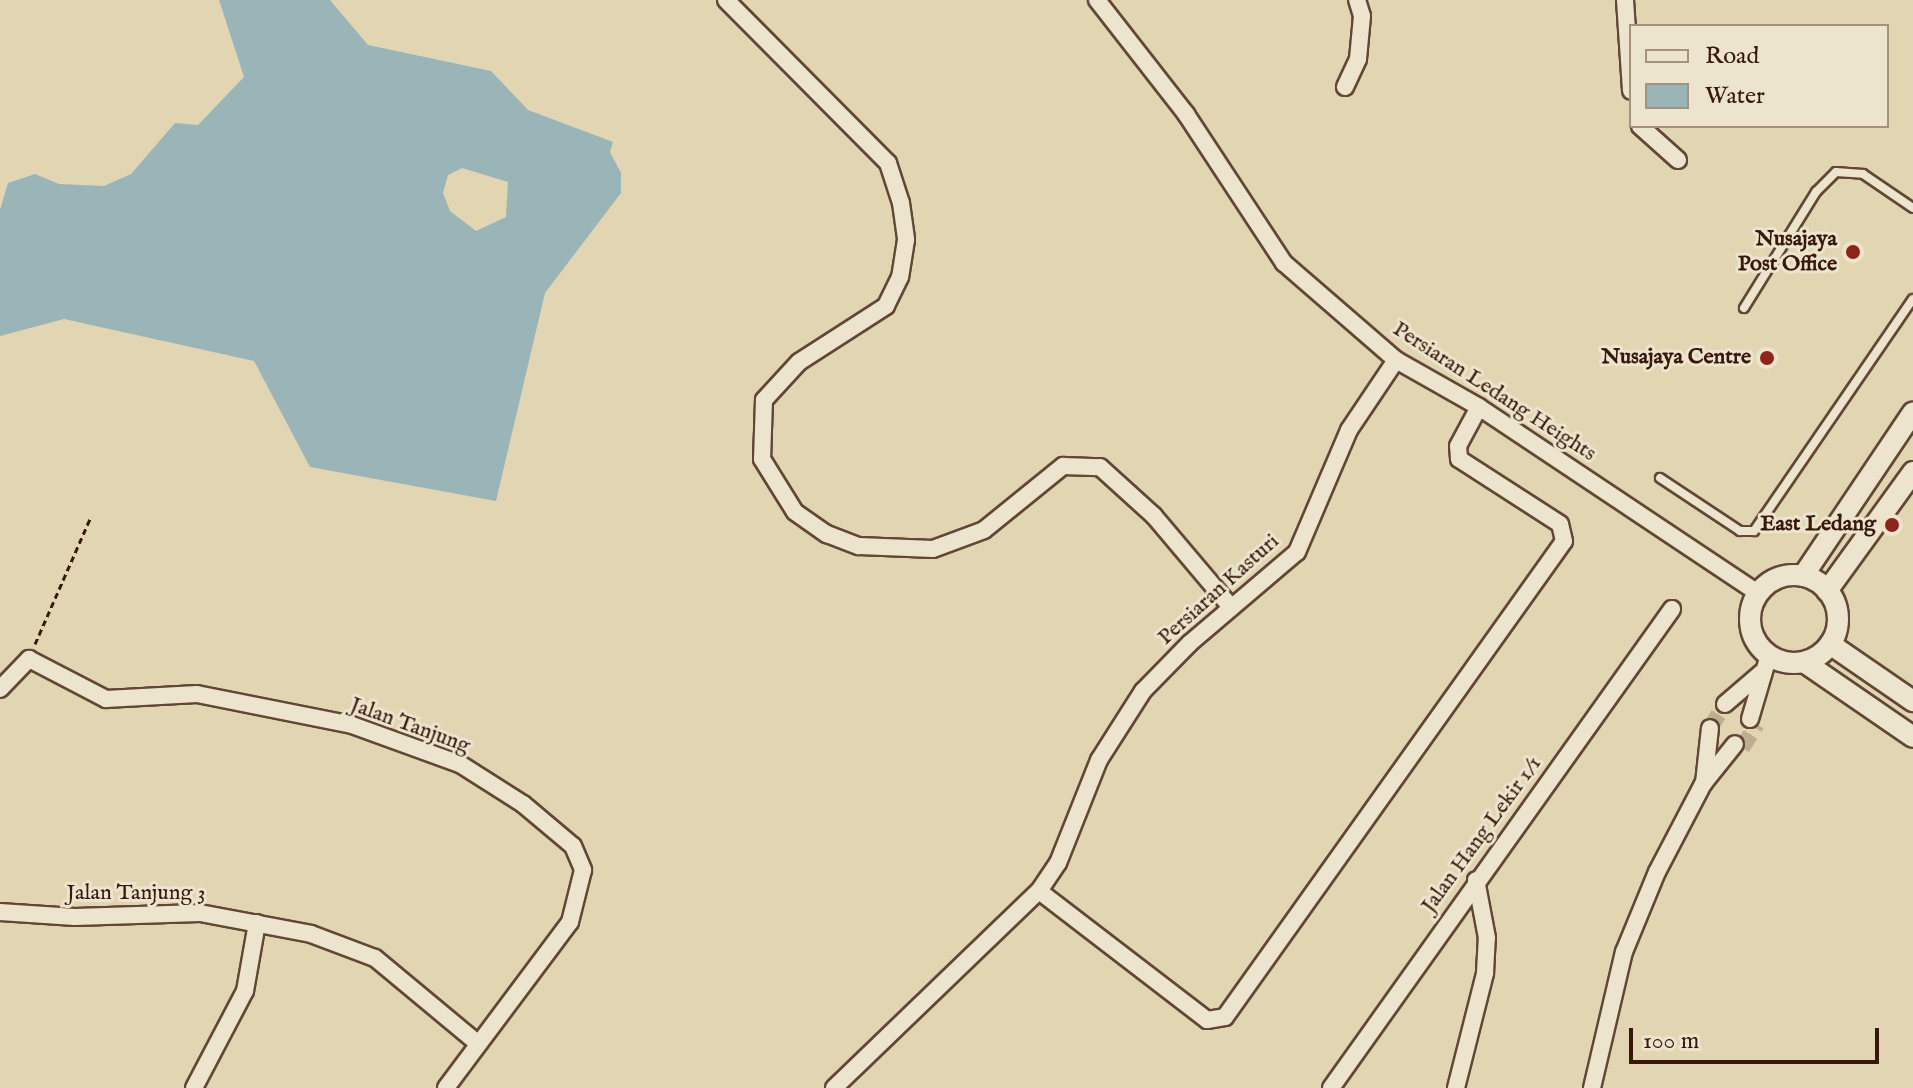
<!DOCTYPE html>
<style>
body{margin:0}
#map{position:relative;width:1913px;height:1088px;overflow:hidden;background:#e1d5b2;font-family:"IM FELL English",serif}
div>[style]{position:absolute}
.water>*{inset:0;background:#9ab5b8}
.minor-tunnel>*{height:16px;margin-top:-8px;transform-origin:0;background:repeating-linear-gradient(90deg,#bfaf91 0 16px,transparent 0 24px)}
.path>*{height:3px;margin-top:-1.5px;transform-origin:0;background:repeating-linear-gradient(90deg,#38180b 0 6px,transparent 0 10px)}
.roads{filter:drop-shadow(2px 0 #624735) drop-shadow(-2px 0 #624735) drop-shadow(0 2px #624735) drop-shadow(0 -2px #624735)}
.service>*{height:8px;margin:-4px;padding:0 4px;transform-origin:4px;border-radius:4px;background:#ece4cd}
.minor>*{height:16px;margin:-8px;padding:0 8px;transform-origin:8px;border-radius:8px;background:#ece4cd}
.tertiary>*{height:20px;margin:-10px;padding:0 10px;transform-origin:10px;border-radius:10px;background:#ece4cd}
.tertiary>.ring{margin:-10px;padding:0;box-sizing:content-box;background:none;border:20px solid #ece4cd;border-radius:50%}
.dots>*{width:22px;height:22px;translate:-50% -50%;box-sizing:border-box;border:4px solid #ece4cd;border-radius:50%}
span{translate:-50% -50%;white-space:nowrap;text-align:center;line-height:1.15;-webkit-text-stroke:6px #ece4cd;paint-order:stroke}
.poi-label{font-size:22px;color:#38180b;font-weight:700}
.right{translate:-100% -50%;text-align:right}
.street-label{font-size:22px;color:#38180b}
.legend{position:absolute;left:1629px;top:24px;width:260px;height:104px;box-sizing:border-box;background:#ece4cd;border:2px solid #a4927f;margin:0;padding:10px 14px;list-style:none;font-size:24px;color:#38180b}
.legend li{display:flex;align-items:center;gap:16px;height:40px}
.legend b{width:40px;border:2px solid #a4927f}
.scale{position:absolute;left:1629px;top:1028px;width:250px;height:36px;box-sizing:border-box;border:4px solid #38180b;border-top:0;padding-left:10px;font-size:24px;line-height:28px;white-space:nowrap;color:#38180b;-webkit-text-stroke:6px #ece4cd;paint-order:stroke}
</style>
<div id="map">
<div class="water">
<i style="clip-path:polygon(evenodd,219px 0,330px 0,368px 45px,491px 71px,528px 110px,613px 142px,610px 152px,621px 173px,621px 193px,545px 293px,496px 501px,310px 467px,254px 361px,64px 319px,0 336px,0 210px,8px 183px,35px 174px,59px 184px,104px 186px,131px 174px,175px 123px,198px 125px,244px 77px,219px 0,462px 168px,508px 182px,506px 217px,476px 231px,450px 211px,443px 193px,448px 175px,462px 168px)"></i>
</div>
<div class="minor-tunnel">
<i style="left:1710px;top:728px;width:28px;rotate:-58deg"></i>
<i style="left:1742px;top:748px;width:28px;rotate:-58deg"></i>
</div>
<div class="path">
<i style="left:35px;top:644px;width:137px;rotate:-66.3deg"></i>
</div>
<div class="roads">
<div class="service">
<i style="left:1744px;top:308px;width:137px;rotate:-58.2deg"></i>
<i style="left:1816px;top:192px;width:28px;rotate:-45deg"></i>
<i style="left:1836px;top:172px;width:27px;rotate:4deg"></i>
<i style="left:1863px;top:174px;width:60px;rotate:34.2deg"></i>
<i style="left:1660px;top:478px;width:96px;rotate:33.5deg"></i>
<i style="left:1740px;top:531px;width:14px"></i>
<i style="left:1754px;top:531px;width:281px;rotate:-55.6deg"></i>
</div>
<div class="minor">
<i style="left:726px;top:0;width:230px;rotate:45.2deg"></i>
<i style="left:888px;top:163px;width:42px;rotate:72deg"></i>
<i style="left:901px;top:203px;width:37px;rotate:82deg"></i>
<i style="left:906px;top:240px;width:37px;rotate:99deg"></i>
<i style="left:900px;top:277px;width:32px;rotate:116deg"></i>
<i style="left:886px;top:306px;width:103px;rotate:147.2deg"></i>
<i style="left:799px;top:362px;width:52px;rotate:132.6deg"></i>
<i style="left:764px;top:400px;width:59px;rotate:91.9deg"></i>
<i style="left:762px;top:459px;width:62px;rotate:58.1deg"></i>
<i style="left:795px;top:512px;width:39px;rotate:35deg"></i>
<i style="left:827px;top:534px;width:34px;rotate:21deg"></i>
<i style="left:859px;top:546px;width:74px;rotate:2.3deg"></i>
<i style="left:933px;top:549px;width:54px;rotate:-20.4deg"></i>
<i style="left:984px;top:530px;width:102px;rotate:-39deg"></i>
<i style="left:1063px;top:466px;width:37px;rotate:2deg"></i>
<i style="left:1100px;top:467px;width:73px;rotate:42.2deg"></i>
<i style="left:1154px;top:516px;width:118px;rotate:49.8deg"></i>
<i style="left:1097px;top:0;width:145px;rotate:52deg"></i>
<i style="left:1186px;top:114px;width:178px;rotate:56.7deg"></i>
<i style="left:1284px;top:263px;width:148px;rotate:40.9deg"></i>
<i style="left:1396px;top:360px;width:95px;rotate:29.5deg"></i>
<i style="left:1479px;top:407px;width:335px;rotate:33.7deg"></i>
<i style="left:1625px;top:0;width:91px;rotate:86.2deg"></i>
<i style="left:1345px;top:87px;width:31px;rotate:-65deg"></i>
<i style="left:1358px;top:59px;width:43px;rotate:-84.7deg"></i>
<i style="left:1362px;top:16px;width:17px;rotate:-107deg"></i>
<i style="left:1640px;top:126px;width:51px;rotate:41.8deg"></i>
<i style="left:0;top:689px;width:42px;rotate:-46deg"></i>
<i style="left:29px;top:659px;width:87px;rotate:27.5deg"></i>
<i style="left:106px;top:699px;width:91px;rotate:-3.1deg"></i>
<i style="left:197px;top:694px;width:158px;rotate:11.3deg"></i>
<i style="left:352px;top:725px;width:115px;rotate:19.9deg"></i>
<i style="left:460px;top:764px;width:75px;rotate:32.4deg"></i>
<i style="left:523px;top:804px;width:65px;rotate:40deg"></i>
<i style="left:573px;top:846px;width:26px;rotate:67deg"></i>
<i style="left:583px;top:870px;width:54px;rotate:104deg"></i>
<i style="left:570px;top:922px;width:207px;rotate:126.8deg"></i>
<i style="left:1725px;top:704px;width:48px;rotate:-40.7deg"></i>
<i style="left:1750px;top:719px;width:67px;rotate:-73.5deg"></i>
<i style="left:1704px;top:783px;width:55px;rotate:-83.8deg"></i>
<i style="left:1039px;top:891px;width:212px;rotate:37.5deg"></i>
<i style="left:1207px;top:1020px;width:18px;rotate:-9deg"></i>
<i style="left:1225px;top:1017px;width:584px;rotate:-54.54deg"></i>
<i style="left:1564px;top:541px;width:17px;rotate:-103deg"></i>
<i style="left:1560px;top:524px;width:120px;rotate:-147.2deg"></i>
<i style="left:1459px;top:459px;width:13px;rotate:-94deg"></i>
<i style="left:1458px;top:446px;width:44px;rotate:-61.7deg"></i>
<i style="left:0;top:912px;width:75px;rotate:3.8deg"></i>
<i style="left:75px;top:917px;width:125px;rotate:-1.8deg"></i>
<i style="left:200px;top:913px;width:113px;rotate:10.7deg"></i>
<i style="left:311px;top:934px;width:68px;rotate:20.6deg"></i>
<i style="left:375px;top:958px;width:131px;rotate:39.7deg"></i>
<i style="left:194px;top:1088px;width:110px;rotate:-62.3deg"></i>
<i style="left:245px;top:991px;width:69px;rotate:-80deg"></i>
<i style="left:834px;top:1088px;width:284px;rotate:-43.9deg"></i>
<i style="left:1039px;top:891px;width:34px;rotate:-56deg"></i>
<i style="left:1058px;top:863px;width:111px;rotate:-68.3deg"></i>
<i style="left:1099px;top:760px;width:82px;rotate:-57.5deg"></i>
<i style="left:1143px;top:691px;width:67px;rotate:-45.6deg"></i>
<i style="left:1190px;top:643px;width:140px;rotate:-40.4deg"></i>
<i style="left:1297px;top:552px;width:133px;rotate:-66.9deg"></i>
<i style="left:1349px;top:430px;width:84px;rotate:-56.1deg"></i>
<i style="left:1331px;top:1088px;width:588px;rotate:-54.55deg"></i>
<i style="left:1456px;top:1088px;width:119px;rotate:-75.8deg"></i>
<i style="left:1485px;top:973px;width:35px;rotate:-87deg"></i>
<i style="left:1487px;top:938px;width:59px;rotate:-100.7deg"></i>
<i style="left:1592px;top:1088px;width:140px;rotate:-76.8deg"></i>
<i style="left:1624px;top:952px;width:87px;rotate:-67.6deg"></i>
<i style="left:1657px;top:872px;width:99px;rotate:-62.4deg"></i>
<i style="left:1703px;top:784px;width:51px;rotate:-51.3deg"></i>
</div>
<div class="tertiary">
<i class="ring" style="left:1750px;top:575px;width:68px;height:68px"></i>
<i style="left:1803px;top:576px;width:197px;rotate:-56.1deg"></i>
<i style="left:1827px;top:591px;width:147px;rotate:-54.1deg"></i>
<i style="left:1830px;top:644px;width:101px;rotate:34.5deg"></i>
<i style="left:1804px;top:662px;width:132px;rotate:34.5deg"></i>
</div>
</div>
<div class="dots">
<i style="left:1853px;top:252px;background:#8f2418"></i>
<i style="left:1767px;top:358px;background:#8f2418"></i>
<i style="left:1892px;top:525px;background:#8f2418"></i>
</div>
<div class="poi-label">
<span class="right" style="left:1837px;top:252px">Nusajaya<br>Post Office</span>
<span class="right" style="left:1751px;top:358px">Nusajaya Centre</span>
<span class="right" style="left:1876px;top:525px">East Ledang</span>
</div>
<div class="street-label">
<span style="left:1494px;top:392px;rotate:33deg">Persiaran Ledang Heights</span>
<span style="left:1219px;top:590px;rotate:-42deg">Persiaran Kasturi</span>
<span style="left:410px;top:726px;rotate:20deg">Jalan Tanjung</span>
<span style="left:1482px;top:835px;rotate:-54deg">Jalan Hang Lekir 1/1</span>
<span style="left:136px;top:894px">Jalan Tanjung 3</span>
</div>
<ul class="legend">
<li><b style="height:10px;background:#ece4cd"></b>Road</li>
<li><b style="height:22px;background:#9ab5b8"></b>Water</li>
</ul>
<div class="scale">100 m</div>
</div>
